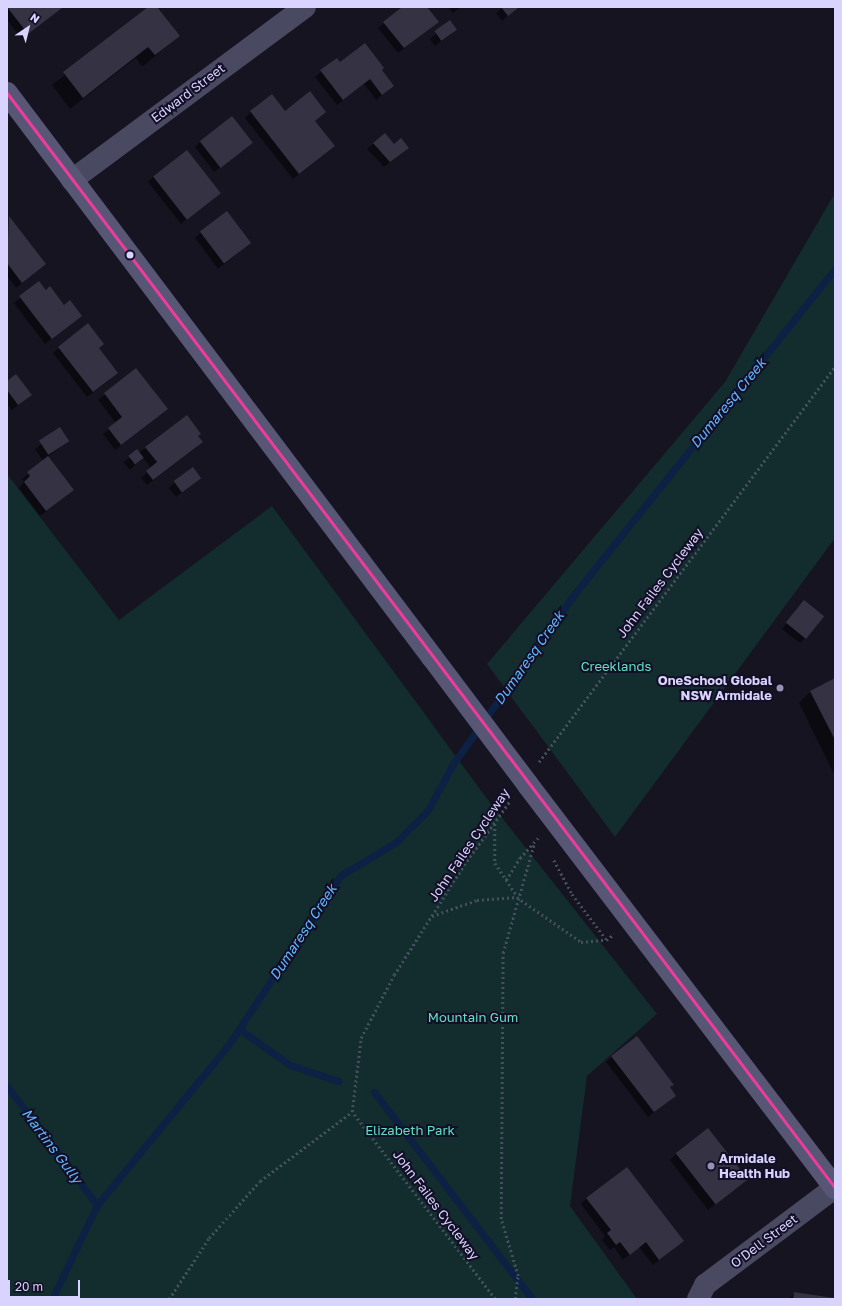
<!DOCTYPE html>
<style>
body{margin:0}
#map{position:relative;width:842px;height:1306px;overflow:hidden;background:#161421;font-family:"Golos Text",sans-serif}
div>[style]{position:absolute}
.green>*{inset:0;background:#132c2d}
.shadow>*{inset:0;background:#0007}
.stream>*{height:7px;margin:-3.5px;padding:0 3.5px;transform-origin:3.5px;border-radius:3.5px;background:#0d2144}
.building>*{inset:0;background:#343243;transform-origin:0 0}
.path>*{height:2.5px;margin-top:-1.25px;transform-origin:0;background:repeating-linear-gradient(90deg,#44505f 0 2px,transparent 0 5px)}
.street>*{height:22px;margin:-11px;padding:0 11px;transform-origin:11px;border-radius:11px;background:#4a4962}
.secondary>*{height:22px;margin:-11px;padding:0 11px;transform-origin:11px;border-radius:11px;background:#575674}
.secondary-bridge>*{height:22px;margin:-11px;padding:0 11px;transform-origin:11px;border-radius:11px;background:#575674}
.bus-1>*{height:3px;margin:-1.5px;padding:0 1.5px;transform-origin:1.5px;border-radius:1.5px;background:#f13a9d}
.dots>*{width:11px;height:11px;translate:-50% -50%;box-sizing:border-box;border:2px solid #130f26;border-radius:50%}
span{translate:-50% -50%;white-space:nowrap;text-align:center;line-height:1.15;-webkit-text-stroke:4px #130f26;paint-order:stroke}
.street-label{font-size:13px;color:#d9d4ff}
.park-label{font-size:13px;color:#5fe0c0}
.poi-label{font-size:13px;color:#d9d4ff;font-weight:700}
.right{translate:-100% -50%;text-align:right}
.left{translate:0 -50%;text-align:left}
.water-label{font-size:14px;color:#62b6ff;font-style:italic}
.frame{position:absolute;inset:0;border:8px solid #d9d4ff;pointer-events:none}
.north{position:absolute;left:8px;top:8px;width:40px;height:40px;-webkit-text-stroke:3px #130f26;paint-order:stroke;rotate:35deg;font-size:11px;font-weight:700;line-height:16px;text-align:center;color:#d9d4ff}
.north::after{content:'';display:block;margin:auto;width:14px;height:18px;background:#d9d4ff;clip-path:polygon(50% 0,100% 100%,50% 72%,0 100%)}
.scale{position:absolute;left:8px;top:1280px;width:72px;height:18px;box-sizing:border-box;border:2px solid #d9d4ff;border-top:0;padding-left:5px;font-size:12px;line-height:14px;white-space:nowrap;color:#d9d4ff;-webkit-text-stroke:3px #130f26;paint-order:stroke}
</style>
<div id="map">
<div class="green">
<i style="clip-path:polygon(835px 193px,835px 538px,615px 837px,487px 664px,725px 382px)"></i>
<i style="clip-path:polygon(7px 474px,119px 620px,272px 506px,485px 796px,657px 1014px,587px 1076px,570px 1206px,637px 1299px,7px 1299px)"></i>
</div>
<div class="shadow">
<i style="clip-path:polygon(7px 7px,60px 7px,61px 8px,22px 39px,7px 20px)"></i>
<i style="clip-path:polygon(149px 7px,156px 7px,179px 36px,142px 67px,136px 58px,70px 109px,52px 85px)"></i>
<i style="clip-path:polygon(404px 7px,426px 7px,431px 28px,398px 53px,378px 28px)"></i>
<i style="clip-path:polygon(448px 7px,461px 7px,453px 13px)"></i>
<i style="clip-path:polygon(503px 7px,516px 7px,502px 21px,496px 13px)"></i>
<i style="clip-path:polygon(450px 22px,456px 30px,435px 46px,430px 39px)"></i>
<i style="clip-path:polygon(336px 59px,339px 63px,381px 71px,392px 86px,376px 100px,364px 84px,337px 105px,315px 77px)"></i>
<i style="clip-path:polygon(251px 112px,325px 112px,314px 122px,327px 152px,293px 179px,245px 118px)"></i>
<i style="clip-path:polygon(385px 134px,394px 145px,408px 148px,384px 167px,367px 149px)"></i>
<i style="clip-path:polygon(201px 141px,251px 143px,214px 172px,195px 147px)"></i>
<i style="clip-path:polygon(154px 176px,219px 193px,181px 224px,148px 182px)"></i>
<i style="clip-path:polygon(9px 218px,45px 264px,16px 288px,7px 276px)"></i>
<i style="clip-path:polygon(200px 233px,250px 243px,218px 269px,195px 238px)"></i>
<i style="clip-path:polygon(39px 282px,64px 306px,81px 316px,45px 344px,14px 303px)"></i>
<i style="clip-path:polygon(59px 348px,98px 349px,111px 379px,87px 397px,53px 353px)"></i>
<i style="clip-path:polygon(136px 370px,160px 414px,115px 450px,103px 434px,116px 423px,98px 400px)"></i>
<i style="clip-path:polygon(7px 382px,31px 395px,12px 410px,7px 404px)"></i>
<i style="clip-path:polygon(59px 429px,62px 446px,48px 457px,73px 490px,40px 516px,19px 488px,24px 482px,22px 479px,43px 461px,35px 449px)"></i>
<i style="clip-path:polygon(197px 437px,201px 442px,196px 448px,147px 485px,141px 478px,151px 468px,143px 458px,130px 470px,123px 462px,146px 448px)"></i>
<i style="clip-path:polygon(200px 478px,176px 497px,169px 488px,175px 482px)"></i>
<i style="clip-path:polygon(798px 608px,806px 637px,800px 643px,782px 629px)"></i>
<i style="clip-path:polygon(835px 679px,835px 776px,799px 703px,811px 691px)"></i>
<i style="clip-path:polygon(612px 1057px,673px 1085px,669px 1088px,675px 1095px,648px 1117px,606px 1062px)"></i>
<i style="clip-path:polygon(676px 1154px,746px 1179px,708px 1210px,670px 1160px)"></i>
<i style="clip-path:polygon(587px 1198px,683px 1241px,653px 1265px,639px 1247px,623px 1260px,614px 1247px,610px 1250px,602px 1240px,605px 1236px,581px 1204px)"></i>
<i style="clip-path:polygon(794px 1293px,833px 1299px,789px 1299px)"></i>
</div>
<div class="stream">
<i style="left:239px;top:1029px;width:62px;rotate:35.2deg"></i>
<i style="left:290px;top:1065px;width:51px;rotate:18.4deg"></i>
<i style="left:7px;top:1086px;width:149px;rotate:52.9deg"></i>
<i style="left:374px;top:1092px;width:260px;rotate:52.6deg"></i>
<i style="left:52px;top:1299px;width:104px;rotate:-64.4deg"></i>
<i style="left:97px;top:1205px;width:205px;rotate:-50.6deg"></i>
<i style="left:227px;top:1047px;width:205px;rotate:-56.5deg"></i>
<i style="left:340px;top:876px;width:66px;rotate:-31.3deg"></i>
<i style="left:396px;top:842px;width:45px;rotate:-45deg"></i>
<i style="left:428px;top:810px;width:52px;rotate:-61.5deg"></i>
<i style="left:453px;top:764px;width:205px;rotate:-54.5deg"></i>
<i style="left:572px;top:597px;width:420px;rotate:-51.3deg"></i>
</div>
<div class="building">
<i style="clip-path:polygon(7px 7px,61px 7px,62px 8px,28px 34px)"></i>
<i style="clip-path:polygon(148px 7px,157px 7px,180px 36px,155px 55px,148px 47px,83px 98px,63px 72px)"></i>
<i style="clip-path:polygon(402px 7px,427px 7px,439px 22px,404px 48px,383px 22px)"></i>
<i style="clip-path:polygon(501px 7px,517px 7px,518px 8px,508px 16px)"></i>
<i style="left:450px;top:20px;width:12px;height:19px;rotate:55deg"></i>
<i style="clip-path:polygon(365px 43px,384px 68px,382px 70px,394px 86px,382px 95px,370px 79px,343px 100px,320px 70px,337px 58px,340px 62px)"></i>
<i style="clip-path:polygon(310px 91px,326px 112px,315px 121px,335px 146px,299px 174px,250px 111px,272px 94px,285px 111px)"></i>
<i style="left:232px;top:116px;width:34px;height:41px;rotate:52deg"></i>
<i style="clip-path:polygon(385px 133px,394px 144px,401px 138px,409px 148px,390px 162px,373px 143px)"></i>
<i style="left:187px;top:150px;width:55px;height:43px;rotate:52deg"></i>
<i style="left:227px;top:211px;width:40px;height:34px;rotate:53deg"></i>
<i style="clip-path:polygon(9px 216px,46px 264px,22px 283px,7px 263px)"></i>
<i style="clip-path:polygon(39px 281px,46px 290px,50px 286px,64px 305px,70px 300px,82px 316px,52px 339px,19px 296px)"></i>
<i style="clip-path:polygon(88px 323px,104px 344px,99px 348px,118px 373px,93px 392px,58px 347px)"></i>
<i style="clip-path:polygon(136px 368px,168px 409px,121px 445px,108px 428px,122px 417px,104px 393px)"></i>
<i style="clip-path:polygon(16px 374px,32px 395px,18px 405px,7px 390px,7px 381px)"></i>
<i style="clip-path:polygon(187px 415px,201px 434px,198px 436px,203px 442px,153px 480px,146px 471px,157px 462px,145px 447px)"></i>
<i style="left:60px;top:427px;width:17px;height:25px;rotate:57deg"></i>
<i style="left:137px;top:449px;width:11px;height:11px;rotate:52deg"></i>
<i style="clip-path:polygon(48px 456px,74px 490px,46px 511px,24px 482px,30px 476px,27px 472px)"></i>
<i style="left:193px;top:467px;width:14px;height:24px;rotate:54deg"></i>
<i style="left:804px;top:600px;width:26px;height:29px;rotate:39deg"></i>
<i style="clip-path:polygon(835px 678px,835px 740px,810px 691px)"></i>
<i style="clip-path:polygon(637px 1036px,674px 1085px,670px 1087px,676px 1096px,654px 1112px,611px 1056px)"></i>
<i style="left:708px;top:1128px;width:65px;height:41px;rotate:52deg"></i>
<i style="clip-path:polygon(627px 1167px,684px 1241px,659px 1260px,646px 1242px,630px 1255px,620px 1242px,616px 1245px,607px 1233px,611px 1230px,586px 1198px)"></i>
<i style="clip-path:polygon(794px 1292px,834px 1298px,834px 1299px,793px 1299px)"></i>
</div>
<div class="path">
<i style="left:539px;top:762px;width:494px;rotate:-53.2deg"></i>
<i style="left:495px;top:824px;width:39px;rotate:90deg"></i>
<i style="left:495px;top:863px;width:40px;rotate:56deg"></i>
<i style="left:554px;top:860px;width:38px;rotate:62deg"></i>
<i style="left:572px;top:894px;width:56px;rotate:52.9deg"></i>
<i style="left:506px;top:880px;width:26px;rotate:-58deg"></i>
<i style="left:520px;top:858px;width:28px;rotate:-48deg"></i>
<i style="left:432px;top:916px;width:48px;rotate:-19.6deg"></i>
<i style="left:477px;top:900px;width:40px;rotate:-4.3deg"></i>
<i style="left:517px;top:897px;width:78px;rotate:35.1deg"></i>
<i style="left:581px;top:942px;width:25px;rotate:-5deg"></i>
<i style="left:606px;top:940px;width:10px;rotate:-37deg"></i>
<i style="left:169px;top:1299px;width:73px;rotate:-56.7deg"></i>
<i style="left:209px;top:1238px;width:76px;rotate:-48.2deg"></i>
<i style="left:260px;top:1181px;width:115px;rotate:-36.9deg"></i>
<i style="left:495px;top:1299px;width:235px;rotate:-127.4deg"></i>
<i style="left:352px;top:1112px;width:75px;rotate:-83.1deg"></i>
<i style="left:361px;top:1038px;width:71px;rotate:-62.4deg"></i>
<i style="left:394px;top:975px;width:130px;rotate:-57.5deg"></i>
<i style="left:464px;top:865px;width:79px;rotate:-54.3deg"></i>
<i style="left:515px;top:1299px;width:23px;rotate:-83deg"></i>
<i style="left:518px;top:1276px;width:59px;rotate:-106.6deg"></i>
<i style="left:501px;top:1219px;width:266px;rotate:-89.6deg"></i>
<i style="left:503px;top:953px;width:113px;rotate:-74.1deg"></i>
</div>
<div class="street">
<i style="left:72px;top:180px;width:290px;rotate:-36.6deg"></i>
<i style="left:698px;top:1299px;width:16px;rotate:-63deg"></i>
<i style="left:705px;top:1285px;width:161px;rotate:-36.9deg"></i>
</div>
<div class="secondary">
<i style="left:7px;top:93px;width:706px;rotate:53deg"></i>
<i style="left:528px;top:785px;width:507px;rotate:52.7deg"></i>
</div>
<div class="secondary-bridge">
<i style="left:432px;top:657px;width:160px;rotate:53.1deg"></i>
</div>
<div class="bus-1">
<i style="left:7px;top:93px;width:1373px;rotate:52.9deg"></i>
</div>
<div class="dots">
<i style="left:130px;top:255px;background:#d9d4ff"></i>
<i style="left:780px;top:688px;background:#9591b1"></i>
<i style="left:711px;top:1166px;background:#9591b1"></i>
</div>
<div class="street-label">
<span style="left:188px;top:93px;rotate:-37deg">Edward Street</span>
<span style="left:660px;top:583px;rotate:-53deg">John Failes Cycleway</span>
<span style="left:469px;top:845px;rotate:-56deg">John Failes Cycleway</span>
<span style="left:436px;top:1205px;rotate:53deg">John Failes Cycleway</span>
<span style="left:764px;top:1241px;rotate:-37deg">O'Dell Street</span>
</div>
<div class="park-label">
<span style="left:616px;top:666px">Creeklands</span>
<span style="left:473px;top:1017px">Mountain Gum</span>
<span style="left:410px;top:1130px">Elizabeth Park</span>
</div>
<div class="poi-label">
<span class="right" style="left:772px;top:688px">OneSchool Global<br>NSW Armidale</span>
<span class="left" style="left:719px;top:1166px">Armidale<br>Health Hub</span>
</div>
<div class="water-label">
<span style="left:728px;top:403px;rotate:-51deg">Dumaresq Creek</span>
<span style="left:529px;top:658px;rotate:-55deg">Dumaresq Creek</span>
<span style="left:303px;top:932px;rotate:-57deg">Dumaresq Creek</span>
<span style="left:52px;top:1146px;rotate:53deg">Martins Gully</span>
</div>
<div class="frame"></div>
<div class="north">N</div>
<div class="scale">20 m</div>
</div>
